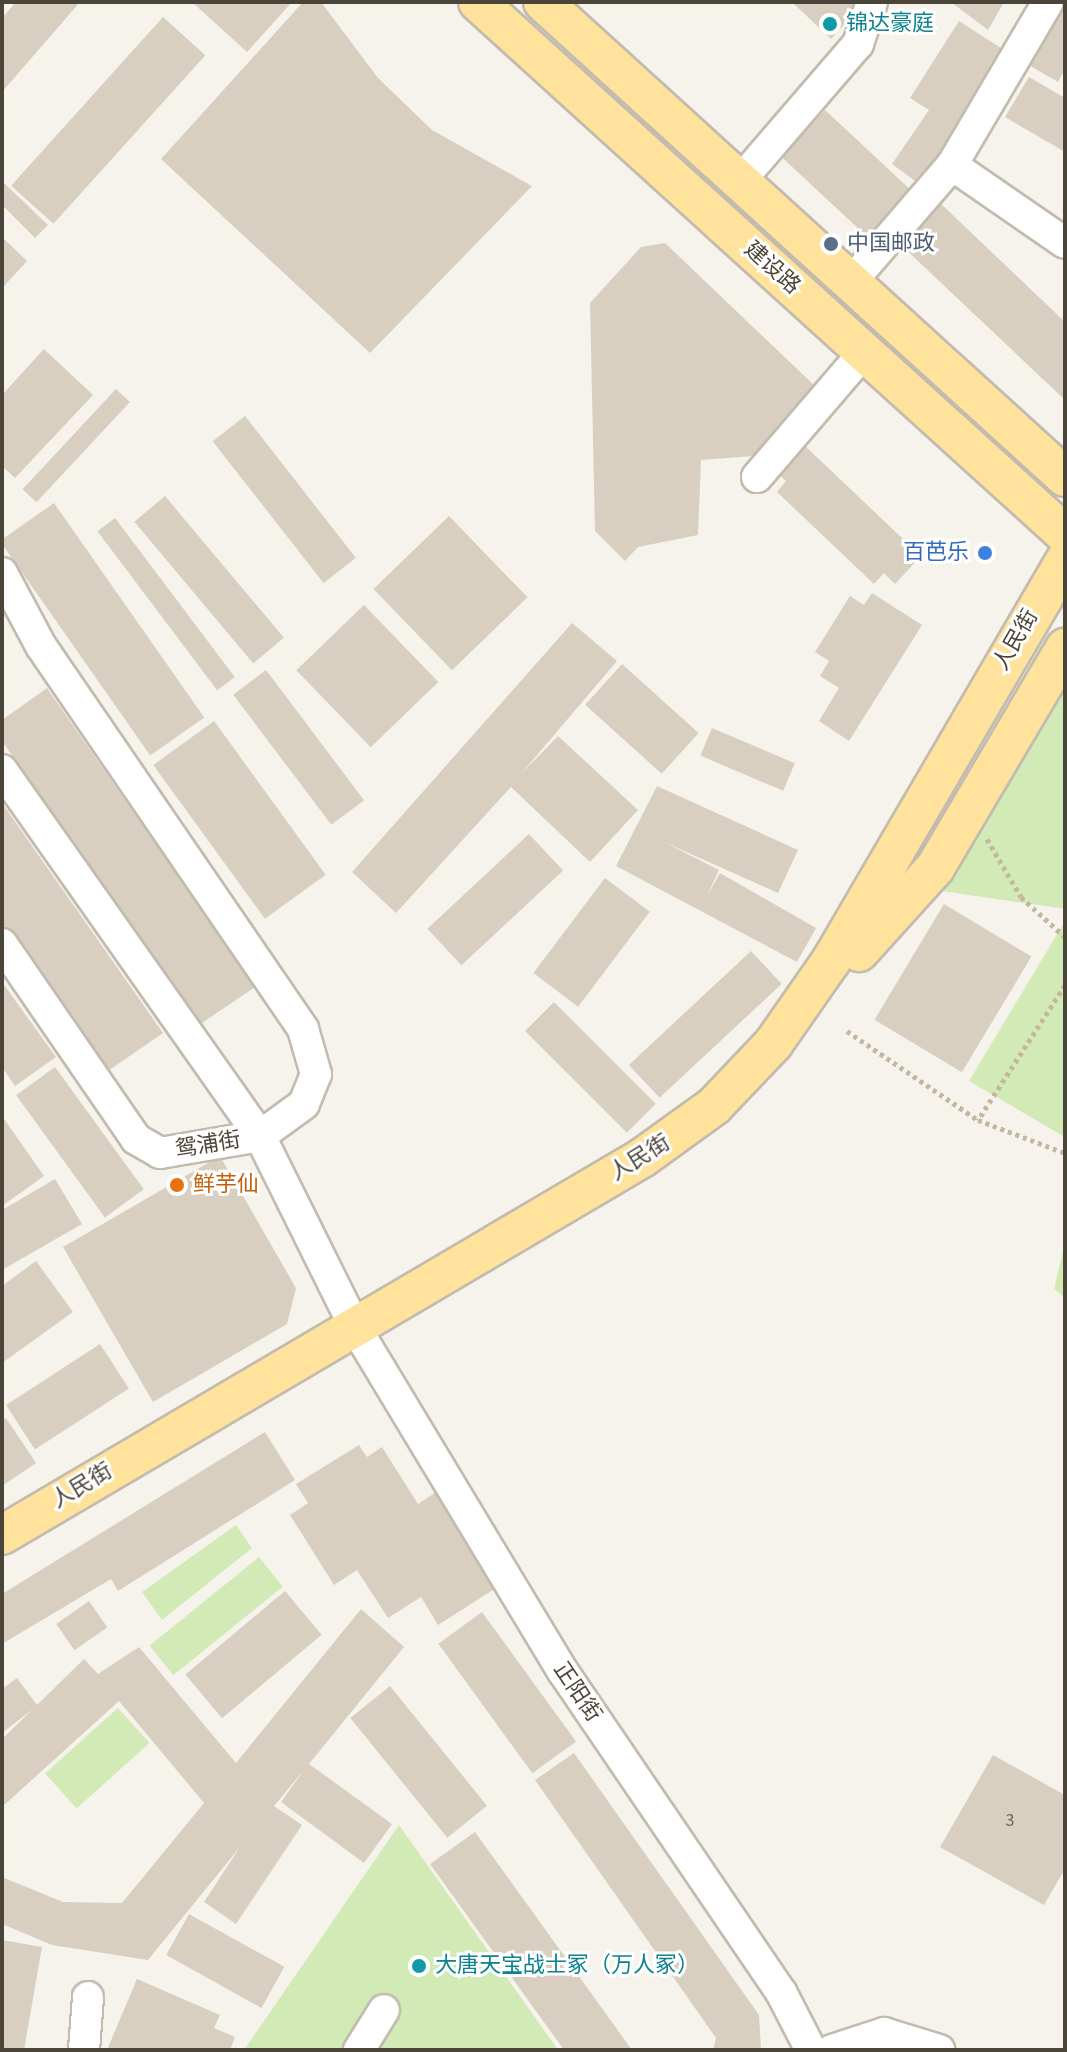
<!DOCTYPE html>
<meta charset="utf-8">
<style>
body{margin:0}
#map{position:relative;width:1067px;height:2052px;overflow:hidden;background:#f6f3ec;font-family:"Source Sans 3","Noto Sans SC",sans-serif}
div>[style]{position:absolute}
.green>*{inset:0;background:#d2eab5;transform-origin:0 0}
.building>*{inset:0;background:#d8cfc1;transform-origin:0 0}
.path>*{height:5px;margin-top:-2.5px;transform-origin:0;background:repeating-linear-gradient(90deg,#c4b79f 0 4px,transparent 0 8px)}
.roads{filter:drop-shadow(2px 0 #c2bbae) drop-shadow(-2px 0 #c2bbae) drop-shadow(0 2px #c2bbae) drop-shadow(0 -2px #c2bbae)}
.minor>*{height:30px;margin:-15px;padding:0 15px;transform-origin:15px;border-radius:15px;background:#fff}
.major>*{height:38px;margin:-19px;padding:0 19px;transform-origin:19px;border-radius:19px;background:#ffe39c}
.dots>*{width:22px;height:22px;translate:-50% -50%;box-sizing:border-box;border:4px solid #fff;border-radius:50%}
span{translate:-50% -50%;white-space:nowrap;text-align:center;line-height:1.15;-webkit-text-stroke:6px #fff;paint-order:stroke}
.number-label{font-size:18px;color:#6e675b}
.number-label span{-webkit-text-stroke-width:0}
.culture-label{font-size:22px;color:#0d838f}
.left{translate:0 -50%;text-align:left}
.service-label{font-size:22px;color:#4e5e75}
.street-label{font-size:22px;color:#4b4439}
.shop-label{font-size:22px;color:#366cbe}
.right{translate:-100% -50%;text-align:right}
.food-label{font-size:22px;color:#c56008}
.frame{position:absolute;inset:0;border:4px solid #4b4439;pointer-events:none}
</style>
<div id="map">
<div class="green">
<i style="clip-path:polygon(1065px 681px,1065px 909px,935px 890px)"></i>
<i style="clip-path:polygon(1065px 921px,1065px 1137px,969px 1081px)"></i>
<i style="clip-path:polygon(1065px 1243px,1065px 1298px,1054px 1289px)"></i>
<i style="clip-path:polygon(236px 1525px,252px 1548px,162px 1620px,142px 1592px)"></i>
<i style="left:259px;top:1557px;width:38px;height:141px;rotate:51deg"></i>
<i style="left:118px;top:1708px;width:47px;height:98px;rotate:48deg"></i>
<i style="clip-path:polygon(399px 1825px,558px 2050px,244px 2050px)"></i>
</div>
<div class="building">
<i style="clip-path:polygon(16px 2px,80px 2px,2px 92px,2px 18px)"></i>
<i style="clip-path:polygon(192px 2px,292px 2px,247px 52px)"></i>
<i style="clip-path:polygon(303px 2px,321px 2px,378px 78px,432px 130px,532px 186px,370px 353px,161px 159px)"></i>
<i style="clip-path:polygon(792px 2px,853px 2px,860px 8px,831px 39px)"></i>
<i style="clip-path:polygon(951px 2px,1004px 2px,988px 30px)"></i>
<i style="clip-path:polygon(1065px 2px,1065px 69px,1058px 82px,1025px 63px)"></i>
<i style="left:163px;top:17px;width:57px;height:227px;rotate:42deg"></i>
<i style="clip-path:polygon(959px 21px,1004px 50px,922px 186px,892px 164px,929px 110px,910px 98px)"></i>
<i style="clip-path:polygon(1029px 77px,1065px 98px,1065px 152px,1005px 117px)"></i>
<i style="left:825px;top:110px;width:125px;height:64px;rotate:43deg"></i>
<i style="clip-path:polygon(2px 181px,48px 225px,35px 238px,2px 205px)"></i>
<i style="clip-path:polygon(939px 202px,1065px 322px,1065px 400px,900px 244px)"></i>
<i style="clip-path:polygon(2px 237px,27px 261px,2px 288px)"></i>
<i style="clip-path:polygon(665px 243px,817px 388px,753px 456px,701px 460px,698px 535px,638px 547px,625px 561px,595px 531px,590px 303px,641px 247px)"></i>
<i style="clip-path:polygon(44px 349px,93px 395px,15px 478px,2px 466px,2px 395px)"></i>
<i style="left:116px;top:389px;width:19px;height:137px;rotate:43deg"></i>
<i style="left:245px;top:416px;width:180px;height:41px;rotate:52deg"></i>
<i style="clip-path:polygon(804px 445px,921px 556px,895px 584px,884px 573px,874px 584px,777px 492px,786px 481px,778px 474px)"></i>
<i style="left:165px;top:496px;width:185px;height:40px;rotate:50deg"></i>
<i style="left:54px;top:503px;width:262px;height:66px;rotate:55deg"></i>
<i style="left:449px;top:516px;width:113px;height:105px;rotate:46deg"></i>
<i style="left:115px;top:518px;width:199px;height:22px;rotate:53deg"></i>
<i style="clip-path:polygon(872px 593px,922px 625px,849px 741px,819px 721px,839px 688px,820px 676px,829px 661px,815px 652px,850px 596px,864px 605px)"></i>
<i style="left:364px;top:605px;width:107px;height:94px;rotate:46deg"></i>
<i style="clip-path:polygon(572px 623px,617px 661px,521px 774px,558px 736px,638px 810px,590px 862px,511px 787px,396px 913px,352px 872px)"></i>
<i style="left:622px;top:664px;width:103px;height:55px;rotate:42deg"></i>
<i style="left:266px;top:670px;width:163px;height:41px;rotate:53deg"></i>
<i style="clip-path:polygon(47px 688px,255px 987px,199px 1025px,2px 741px,2px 720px)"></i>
<i style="left:214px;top:721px;width:190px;height:75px;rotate:54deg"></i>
<i style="left:712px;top:728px;width:90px;height:30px;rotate:23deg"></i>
<i style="clip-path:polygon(657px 786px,798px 850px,778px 893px,664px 842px,719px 870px,707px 896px,720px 873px,816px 928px,797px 962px,616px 866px)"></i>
<i style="clip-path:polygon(2px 803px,163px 1033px,105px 1073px,2px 925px)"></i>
<i style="left:529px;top:834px;width:50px;height:139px;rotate:47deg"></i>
<i style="left:605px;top:878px;width:56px;height:119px;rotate:37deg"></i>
<i style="left:944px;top:904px;width:102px;height:135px;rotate:31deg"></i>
<i style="left:751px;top:951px;width:45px;height:167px;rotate:47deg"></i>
<i style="clip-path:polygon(2px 982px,56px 1057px,15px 1086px,2px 1067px)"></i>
<i style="left:554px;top:1002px;width:144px;height:41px;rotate:45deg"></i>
<i style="left:55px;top:1067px;width:151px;height:48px;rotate:54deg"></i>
<i style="clip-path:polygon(2px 1116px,44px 1176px,2px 1206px)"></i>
<i style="clip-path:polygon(220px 1156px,296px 1288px,287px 1324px,153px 1402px,63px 1247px)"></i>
<i style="clip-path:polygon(55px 1179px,82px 1224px,2px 1270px,2px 1210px)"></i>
<i style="clip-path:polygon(36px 1261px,73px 1312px,2px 1363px,2px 1286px)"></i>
<i style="left:100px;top:1344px;width:53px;height:112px;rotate:57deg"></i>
<i style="clip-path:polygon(6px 1418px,36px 1463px,2px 1486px,2px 1421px)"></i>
<i style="clip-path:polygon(265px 1432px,295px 1480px,118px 1591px,111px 1579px,2px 1644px,2px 1594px)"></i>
<i style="clip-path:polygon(359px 1445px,367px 1457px,382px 1447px,418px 1504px,436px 1492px,496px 1588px,438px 1625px,421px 1597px,388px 1618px,357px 1570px,334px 1585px,290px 1515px,308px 1503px,296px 1484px)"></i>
<i style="left:285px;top:1591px;width:57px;height:130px;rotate:50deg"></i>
<i style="left:89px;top:1601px;width:32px;height:40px;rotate:55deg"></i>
<i style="clip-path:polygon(361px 1609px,404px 1647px,309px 1764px,392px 1824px,364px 1863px,281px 1802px,304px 1770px,274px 1806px,302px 1825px,236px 1924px,204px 1902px,240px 1847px,148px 1960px,52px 1945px,2px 1924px,2px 1877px,63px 1902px,122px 1903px,204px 1803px,119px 1701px,2px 1807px,2px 1739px,33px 1709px,2px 1733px,2px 1689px,17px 1678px,37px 1705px,84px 1659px,98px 1674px,139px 1647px,236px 1763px)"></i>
<i style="left:482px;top:1612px;width:160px;height:54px;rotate:54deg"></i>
<i style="left:390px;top:1686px;width:154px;height:51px;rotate:51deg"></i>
<i style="clip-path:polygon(574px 1753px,759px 2015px,761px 2050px,713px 2050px,716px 2038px,535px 1780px)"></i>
<i style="clip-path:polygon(993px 1755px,1065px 1795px,1065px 1869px,1044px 1905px,940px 1847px)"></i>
<i style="clip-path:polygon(475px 1832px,632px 2050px,564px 2050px,430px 1864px)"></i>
<i style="left:189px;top:1914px;width:109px;height:47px;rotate:29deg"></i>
<i style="clip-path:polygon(2px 1940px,42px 1947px,24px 2050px,2px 2050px)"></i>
<i style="clip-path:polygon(137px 1979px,220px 2015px,214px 2028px,235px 2037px,230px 2050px,107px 2050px)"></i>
</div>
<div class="path">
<i style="left:987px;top:839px;width:67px;rotate:59.6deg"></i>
<i style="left:1021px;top:897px;width:59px;rotate:42.3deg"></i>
<i style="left:1065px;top:985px;width:161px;rotate:122.8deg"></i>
<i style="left:978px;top:1120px;width:93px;rotate:20.8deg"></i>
<i style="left:847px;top:1031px;width:158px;rotate:34.2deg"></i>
</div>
<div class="roads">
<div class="minor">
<i style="left:952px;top:165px;width:189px;rotate:-59.5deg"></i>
<i style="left:740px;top:181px;width:181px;rotate:-49.3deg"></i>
<i style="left:858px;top:44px;width:44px;rotate:-71.6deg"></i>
<i style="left:851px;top:282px;width:155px;rotate:-49.2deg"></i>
<i style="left:952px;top:165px;width:137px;rotate:34.6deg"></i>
<i style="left:757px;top:477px;width:165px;rotate:-49.4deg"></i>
<i style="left:2px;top:573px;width:83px;rotate:61.9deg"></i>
<i style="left:41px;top:646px;width:464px;rotate:55.6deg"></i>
<i style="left:303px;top:1029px;width:47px;rotate:73.9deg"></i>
<i style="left:316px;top:1074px;width:32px;rotate:112deg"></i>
<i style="left:304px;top:1104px;width:54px;rotate:144deg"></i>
<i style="left:260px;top:1136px;width:448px;rotate:-125.2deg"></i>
<i style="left:2px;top:944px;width:237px;rotate:55.5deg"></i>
<i style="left:136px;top:1139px;width:28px;rotate:30deg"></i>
<i style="left:160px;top:1153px;width:101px;rotate:-9.6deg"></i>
<i style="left:260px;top:1136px;width:213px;rotate:63.6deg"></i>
<i style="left:355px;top:1327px;width:404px;rotate:58.9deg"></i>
<i style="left:564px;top:1673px;width:386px;rotate:55.8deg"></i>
<i style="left:781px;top:1992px;width:65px;rotate:62.7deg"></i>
<i style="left:84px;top:2050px;width:53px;rotate:-85.7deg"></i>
<i style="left:359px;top:2050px;width:47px;rotate:-58deg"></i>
<i style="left:832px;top:2050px;width:55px;rotate:-18.1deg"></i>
<i style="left:884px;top:2033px;width:58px;rotate:17.2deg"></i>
</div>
<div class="major">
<i style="left:478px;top:2px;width:792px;rotate:42.19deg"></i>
<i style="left:543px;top:2px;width:706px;rotate:42.3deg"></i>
<i style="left:859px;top:952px;width:113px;rotate:-47.9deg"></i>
<i style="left:935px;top:868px;width:256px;rotate:-59.4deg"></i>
<i style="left:2px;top:1535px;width:743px;rotate:-30.5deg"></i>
<i style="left:642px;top:1158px;width:89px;rotate:-35.8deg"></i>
<i style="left:714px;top:1106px;width:86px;rotate:-46.4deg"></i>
<i style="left:773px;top:1044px;width:101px;rotate:-55.1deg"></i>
<i style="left:831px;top:961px;width:464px;rotate:-59.7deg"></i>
</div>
</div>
<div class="dots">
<i style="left:830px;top:24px;background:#0f9aa8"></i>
<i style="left:831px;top:244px;background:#5c6f8a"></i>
<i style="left:985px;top:553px;background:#3f7fe0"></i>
<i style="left:177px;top:1185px;background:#e8710a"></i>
<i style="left:419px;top:1966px;background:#0f9aa8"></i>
</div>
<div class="number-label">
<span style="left:1010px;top:1821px">3</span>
</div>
<div class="culture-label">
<span class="left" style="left:846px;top:24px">锦达豪庭</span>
<span class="left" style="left:435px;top:1966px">大唐天宝战士冢（万人冢）</span>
</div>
<div class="service-label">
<span class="left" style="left:847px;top:244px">中国邮政</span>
</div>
<div class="street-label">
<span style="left:772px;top:268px;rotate:42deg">建设路</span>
<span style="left:1016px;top:640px;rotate:-60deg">人民街</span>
<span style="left:208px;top:1145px;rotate:-9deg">鸳浦街</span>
<span style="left:640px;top:1158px;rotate:-32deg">人民街</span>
<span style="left:82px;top:1486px;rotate:-31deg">人民街</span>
<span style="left:577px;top:1692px;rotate:56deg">正阳街</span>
</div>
<div class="shop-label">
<span class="right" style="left:969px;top:553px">百芭乐</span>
</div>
<div class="food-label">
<span class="left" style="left:193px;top:1185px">鲜芋仙</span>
</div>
<div class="frame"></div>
</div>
